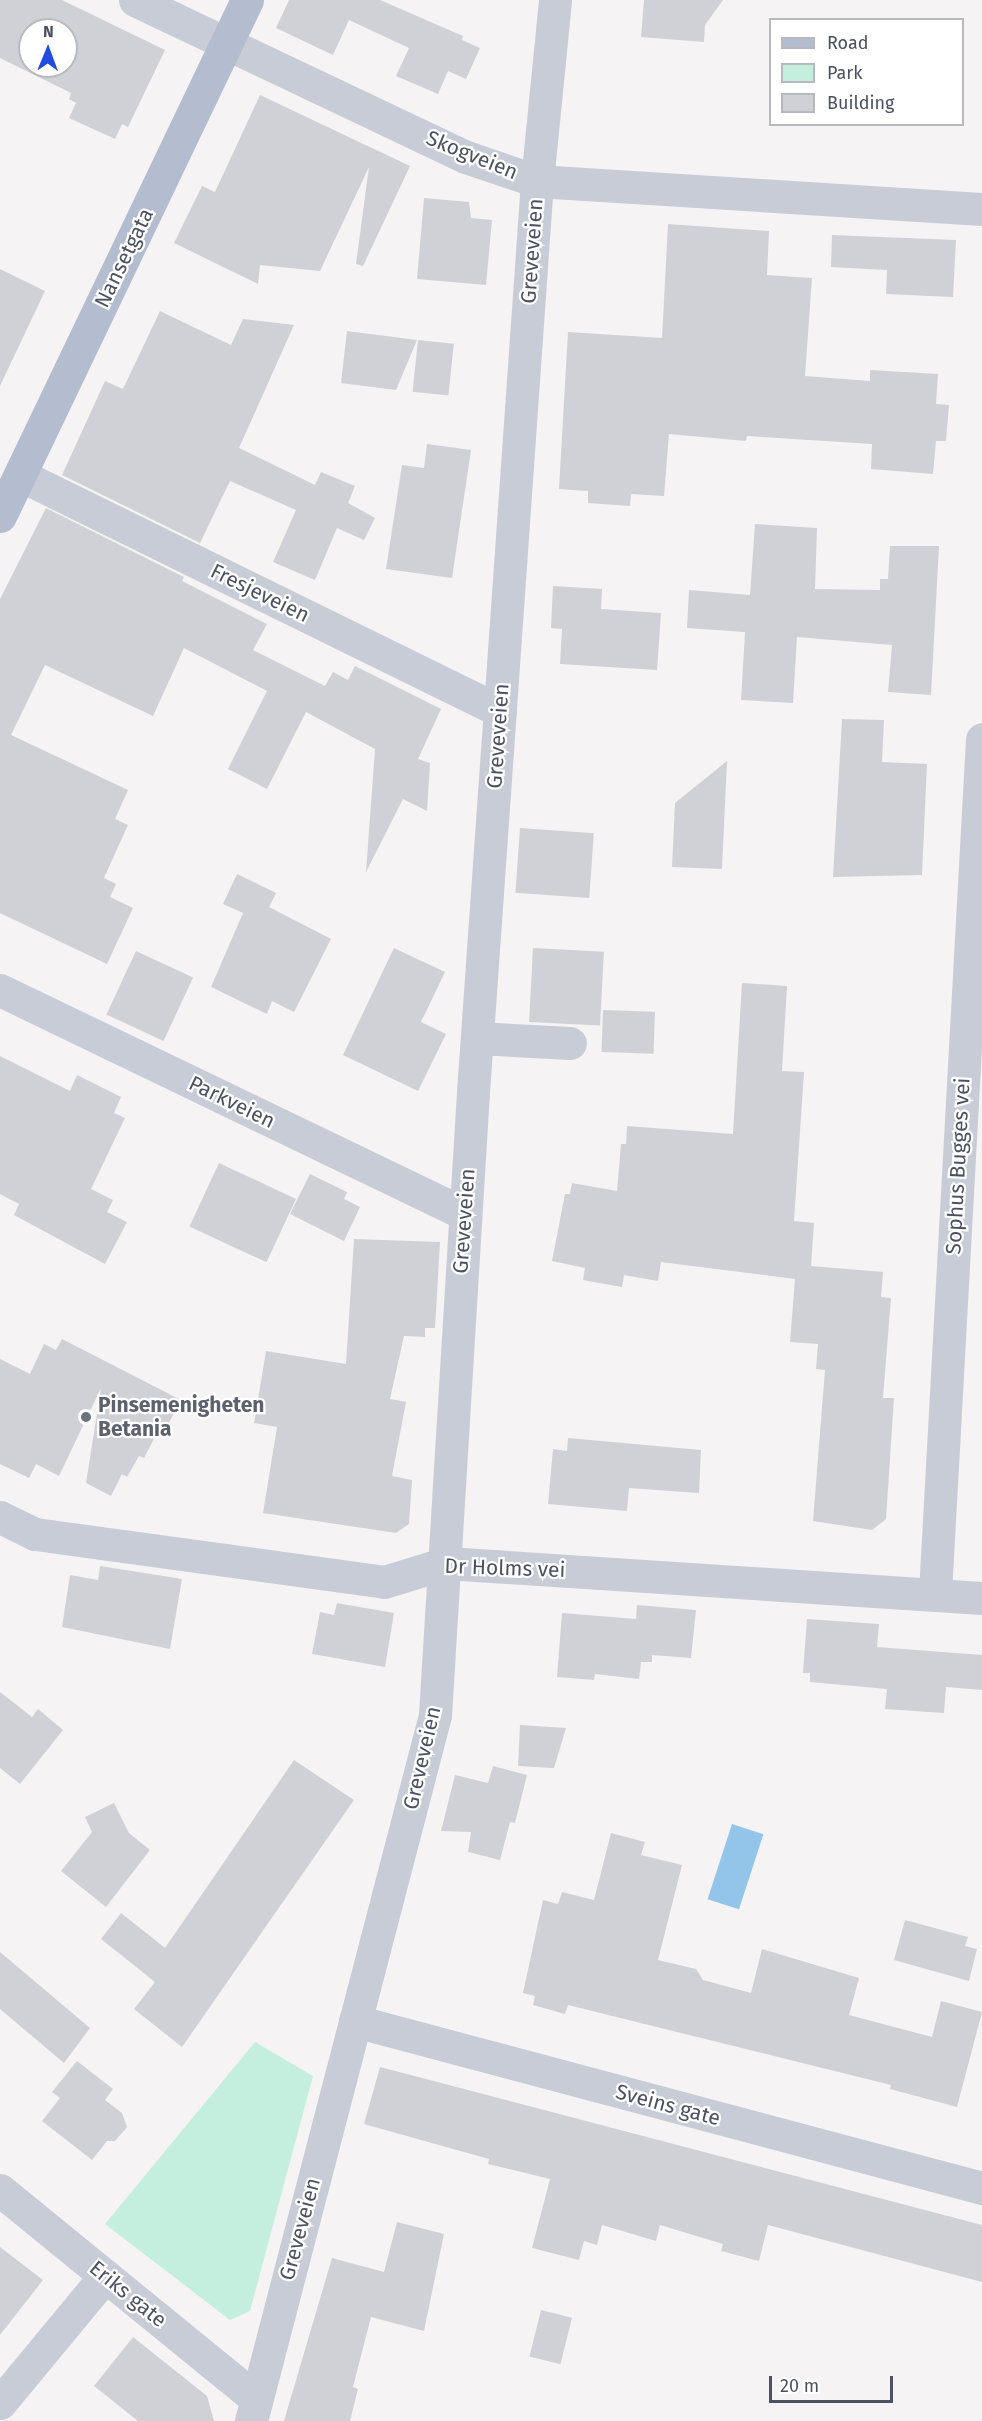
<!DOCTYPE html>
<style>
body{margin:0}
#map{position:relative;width:982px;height:2421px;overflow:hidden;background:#f5f3f3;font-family:"Fira Sans",sans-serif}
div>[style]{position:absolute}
.green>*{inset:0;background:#c4efde}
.water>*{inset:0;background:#93c5ea;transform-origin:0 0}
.building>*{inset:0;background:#d0d1d6;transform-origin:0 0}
.minor>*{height:33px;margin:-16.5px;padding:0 16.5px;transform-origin:16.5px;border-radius:16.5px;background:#c7ccd6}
.major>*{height:33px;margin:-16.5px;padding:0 16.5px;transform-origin:16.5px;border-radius:16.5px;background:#b4bccf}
.dots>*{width:16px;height:16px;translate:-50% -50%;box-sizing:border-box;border:3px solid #fff;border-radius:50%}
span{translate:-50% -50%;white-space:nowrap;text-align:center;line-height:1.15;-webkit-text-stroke:4.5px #fff;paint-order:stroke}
.street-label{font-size:21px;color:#4b5160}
.worship-label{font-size:21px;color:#5b616d;font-weight:700}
.left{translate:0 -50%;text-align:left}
.legend{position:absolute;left:769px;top:18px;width:195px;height:108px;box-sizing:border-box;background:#fff;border:2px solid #b7b9bf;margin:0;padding:8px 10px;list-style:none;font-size:18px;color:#4b5160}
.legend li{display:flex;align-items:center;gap:12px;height:30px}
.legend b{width:30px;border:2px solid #b7b9bf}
.north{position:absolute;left:18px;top:18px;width:60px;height:60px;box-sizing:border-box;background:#fff;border:2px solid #b7b9bf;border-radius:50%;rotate:1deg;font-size:16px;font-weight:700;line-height:24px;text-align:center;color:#4b5160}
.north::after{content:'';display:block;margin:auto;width:21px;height:27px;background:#224bdf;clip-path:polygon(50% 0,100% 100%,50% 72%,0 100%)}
.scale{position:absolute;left:769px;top:2376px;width:124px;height:27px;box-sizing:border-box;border:3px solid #4b5160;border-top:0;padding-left:8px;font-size:18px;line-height:21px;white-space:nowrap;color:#4b5160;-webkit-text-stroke:4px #fff;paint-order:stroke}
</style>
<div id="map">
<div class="green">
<i style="clip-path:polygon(255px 2042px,313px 2076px,250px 2311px,230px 2320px,105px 2224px)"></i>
</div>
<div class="water">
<i style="left:732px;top:1824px;width:33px;height:79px;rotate:18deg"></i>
</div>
<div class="building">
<i style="clip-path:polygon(evenodd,0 0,62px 0,165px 50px,128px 127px,122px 124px,115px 139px,69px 118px,76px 103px,69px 99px,71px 93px,0 58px,0 0,30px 30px,66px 30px,66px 66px,30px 66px,30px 30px)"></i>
<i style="clip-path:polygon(289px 0,380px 0,463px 36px,462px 40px,480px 48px,466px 79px,448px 71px,438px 94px,396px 76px,409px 48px,349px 20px,333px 55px,276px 28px)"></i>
<i style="clip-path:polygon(644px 0,723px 0,705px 25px,704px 42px,641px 37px)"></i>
<i style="clip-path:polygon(260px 95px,410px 166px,363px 266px,356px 264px,369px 167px,320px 271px,260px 265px,258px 284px,174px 243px,202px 186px,215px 192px)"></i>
<i style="clip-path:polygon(424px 198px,469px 202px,471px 218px,492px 220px,486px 285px,417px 279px)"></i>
<i style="clip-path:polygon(668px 224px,769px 231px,767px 275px,812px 278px,805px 376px,870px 381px,870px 370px,938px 374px,936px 404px,949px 405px,946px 441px,936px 441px,933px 474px,871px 469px,872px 444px,747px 436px,746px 441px,669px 434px,664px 496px,631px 494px,630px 506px,588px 503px,588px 491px,559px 489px,568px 332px,662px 338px)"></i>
<i style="clip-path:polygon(832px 235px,956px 240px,953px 297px,886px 294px,887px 270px,831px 267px)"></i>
<i style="clip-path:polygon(0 269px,45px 291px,0 386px)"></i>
<i style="clip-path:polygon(160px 311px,231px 345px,243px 319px,294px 325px,239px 448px,315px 485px,321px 472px,355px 486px,348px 503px,375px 518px,364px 540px,337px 528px,315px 580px,273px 562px,296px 510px,230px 481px,200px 543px,62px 475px,105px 381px,123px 389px)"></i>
<i style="clip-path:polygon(347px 331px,417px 340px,396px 390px,341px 383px)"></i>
<i style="left:418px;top:340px;width:36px;height:52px;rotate:6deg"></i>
<i style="clip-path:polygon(427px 444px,471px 450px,452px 578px,386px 569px,402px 465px,424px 468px)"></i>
<i style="clip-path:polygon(46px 508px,184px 577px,182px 581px,267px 624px,253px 650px,325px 686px,333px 672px,348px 680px,355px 666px,441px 709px,418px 759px,430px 763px,427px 811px,403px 799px,366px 872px,375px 749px,306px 712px,267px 789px,228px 769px,267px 691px,184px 648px,153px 716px,45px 665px,11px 735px,128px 790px,115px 819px,128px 825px,104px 878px,116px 884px,110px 897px,133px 908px,107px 964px,0 913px,0 599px)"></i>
<i style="clip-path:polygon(755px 524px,817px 528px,815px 589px,880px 590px,880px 579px,888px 579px,890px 546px,939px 546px,931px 695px,888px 692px,892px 645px,797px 637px,793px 703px,741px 700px,745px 632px,687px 628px,689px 590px,750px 595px)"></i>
<i style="clip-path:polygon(553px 586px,602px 589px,601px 609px,661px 613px,657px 670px,560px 664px,562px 629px,551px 628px)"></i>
<i style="clip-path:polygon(842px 719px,884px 720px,882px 762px,927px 764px,922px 875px,833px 877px)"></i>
<i style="clip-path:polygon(727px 761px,722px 869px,672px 867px,675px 803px)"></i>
<i style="left:520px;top:828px;width:74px;height:65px;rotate:4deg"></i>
<i style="clip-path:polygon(237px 874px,276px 893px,269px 907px,331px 939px,294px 1012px,272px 1001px,267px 1014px,211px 987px,243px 913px,223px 904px)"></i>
<i style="clip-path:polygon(394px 948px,445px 972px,421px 1022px,446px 1034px,418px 1091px,343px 1055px)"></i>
<i style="left:533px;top:948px;width:71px;height:74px;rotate:3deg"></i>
<i style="left:136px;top:951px;width:63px;height:70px;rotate:25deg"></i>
<i style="clip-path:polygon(742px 983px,787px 986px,782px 1071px,804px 1072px,794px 1221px,814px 1223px,811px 1266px,883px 1272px,881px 1297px,891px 1298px,883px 1398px,894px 1398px,886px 1519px,872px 1530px,813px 1521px,825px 1370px,816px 1369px,818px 1344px,790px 1342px,795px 1279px,661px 1262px,658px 1281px,624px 1275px,622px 1287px,583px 1280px,585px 1268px,552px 1261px,565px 1194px,570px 1194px,572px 1183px,617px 1191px,621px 1144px,626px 1144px,627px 1126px,733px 1134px)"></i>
<i style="left:603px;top:1010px;width:52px;height:42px;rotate:2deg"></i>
<i style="clip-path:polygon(0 1056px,70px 1091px,77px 1075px,121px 1097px,114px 1113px,125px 1118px,91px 1189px,113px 1200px,107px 1212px,127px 1222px,105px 1264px,14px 1215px,19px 1204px,0 1194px)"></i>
<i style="left:219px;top:1163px;width:85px;height:70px;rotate:25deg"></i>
<i style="clip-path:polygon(310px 1174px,347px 1192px,344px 1199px,360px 1207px,344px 1241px,290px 1214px)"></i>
<i style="clip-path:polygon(354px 1239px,440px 1242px,435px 1328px,425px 1328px,425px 1337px,404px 1336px,390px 1399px,406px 1402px,392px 1476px,412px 1480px,409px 1524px,396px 1533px,263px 1513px,277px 1427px,254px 1423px,266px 1351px,346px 1364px)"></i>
<i style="clip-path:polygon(62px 1339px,181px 1400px,161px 1438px,156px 1435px,144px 1458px,139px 1456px,127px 1477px,122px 1474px,111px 1496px,86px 1483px,101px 1388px,59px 1476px,36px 1464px,29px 1478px,0 1464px,0 1359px,30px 1374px,44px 1344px,56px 1350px)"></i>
<i style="clip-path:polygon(568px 1438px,701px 1450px,699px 1493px,629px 1488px,627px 1511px,548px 1504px,553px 1449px,567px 1451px)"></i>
<i style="clip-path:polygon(100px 1566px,182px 1579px,170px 1649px,62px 1627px,70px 1575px,98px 1580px)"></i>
<i style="clip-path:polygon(337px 1603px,394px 1613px,385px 1667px,312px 1654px,320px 1612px,334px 1615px)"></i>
<i style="clip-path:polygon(637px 1605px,696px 1610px,691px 1658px,652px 1655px,652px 1662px,641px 1662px,639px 1679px,595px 1674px,594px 1680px,557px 1677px,562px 1613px,636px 1619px)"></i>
<i style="clip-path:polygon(807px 1619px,879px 1624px,877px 1647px,982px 1655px,982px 1690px,946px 1687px,944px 1713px,885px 1709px,887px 1689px,810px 1682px,810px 1673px,803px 1673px)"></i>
<i style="clip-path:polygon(0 1692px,32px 1717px,38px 1709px,63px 1730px,20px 1784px,0 1768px)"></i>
<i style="clip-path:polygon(520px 1725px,566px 1728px,554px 1768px,518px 1766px)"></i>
<i style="clip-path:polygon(294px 1760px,354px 1800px,182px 2047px,134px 2009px,155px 1982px,101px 1939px,121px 1913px,165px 1948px)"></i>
<i style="clip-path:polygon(493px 1766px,527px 1775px,515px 1823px,510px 1822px,500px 1860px,468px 1852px,471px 1832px,441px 1831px,455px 1775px,488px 1783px)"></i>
<i style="clip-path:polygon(114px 1803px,129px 1833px,150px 1850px,106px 1907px,61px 1871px,92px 1832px,85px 1817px)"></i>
<i style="clip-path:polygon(611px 1833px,645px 1842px,641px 1855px,682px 1865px,658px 1960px,696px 1969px,703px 1980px,751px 1993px,762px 1949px,859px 1978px,849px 2015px,932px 2037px,941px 2001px,982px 2012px,957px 2107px,890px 2089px,891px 2085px,568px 2005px,565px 2014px,533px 2005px,535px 1996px,523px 1993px,543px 1900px,558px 1904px,562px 1892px,594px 1900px)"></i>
<i style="clip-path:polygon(905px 1920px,968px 1937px,965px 1946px,977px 1949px,969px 1981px,894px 1960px)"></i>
<i style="clip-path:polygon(0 1952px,90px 2028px,64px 2063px,0 2009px)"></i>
<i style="clip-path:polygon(77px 2061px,113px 2089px,105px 2100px,122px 2113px,127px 2127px,115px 2141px,107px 2141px,92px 2160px,42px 2121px,60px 2098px,52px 2092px)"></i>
<i style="clip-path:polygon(380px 2067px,982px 2225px,982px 2282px,768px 2225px,759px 2261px,721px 2251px,723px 2244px,660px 2225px,656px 2241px,602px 2225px,597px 2245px,584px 2241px,579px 2260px,532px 2248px,550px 2179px,488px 2164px,489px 2159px,364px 2124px)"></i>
<i style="clip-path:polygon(397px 2222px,444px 2234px,424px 2331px,371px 2317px,353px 2387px,358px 2389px,350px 2421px,284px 2421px,332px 2258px,384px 2272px)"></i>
<i style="clip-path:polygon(0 2247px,43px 2280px,0 2335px)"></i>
<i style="left:541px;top:2310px;width:32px;height:48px;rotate:14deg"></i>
<i style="clip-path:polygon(133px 2337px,207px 2396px,214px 2421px,138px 2421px,94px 2386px)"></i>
</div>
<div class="minor">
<i style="left:135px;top:0;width:366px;rotate:25.4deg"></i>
<i style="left:466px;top:157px;width:75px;rotate:18.7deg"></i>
<i style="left:537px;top:181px;width:446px;rotate:3.6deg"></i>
<i style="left:20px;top:475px;width:535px;rotate:26.18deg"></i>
<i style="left:0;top:990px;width:516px;rotate:25.72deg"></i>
<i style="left:477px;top:1038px;width:93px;rotate:3.1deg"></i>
<i style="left:0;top:1517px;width:39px;rotate:26deg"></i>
<i style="left:35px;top:1534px;width:352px;rotate:7.8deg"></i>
<i style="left:384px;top:1582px;width:65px;rotate:-17deg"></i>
<i style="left:446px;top:1563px;width:537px;rotate:3.74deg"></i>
<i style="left:935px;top:1593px;width:855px;rotate:-86.85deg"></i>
<i style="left:355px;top:2021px;width:649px;rotate:14.91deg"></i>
<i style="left:0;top:2190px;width:330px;rotate:39.2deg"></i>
<i style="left:0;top:2403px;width:165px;rotate:-50.4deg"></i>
<i style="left:251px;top:2421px;width:730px;rotate:-75.39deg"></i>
<i style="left:435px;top:1715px;width:624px;rotate:-86.51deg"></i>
<i style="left:473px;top:1092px;width:913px;rotate:-85.98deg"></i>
<i style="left:537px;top:181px;width:182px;rotate:-84.3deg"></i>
</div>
<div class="major">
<i style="left:0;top:516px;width:572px;rotate:-64.42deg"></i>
</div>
<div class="dots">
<i style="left:86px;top:1417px;background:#6b7280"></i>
</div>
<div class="street-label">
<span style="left:472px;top:155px;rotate:22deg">Skogveien</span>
<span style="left:532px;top:251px;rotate:-86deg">Greveveien</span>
<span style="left:124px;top:258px;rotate:-64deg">Nansetgata</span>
<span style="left:260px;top:593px;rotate:26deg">Fresjeveien</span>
<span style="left:498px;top:736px;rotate:-86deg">Greveveien</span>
<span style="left:232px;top:1102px;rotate:26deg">Parkveien</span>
<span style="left:958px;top:1166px;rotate:-87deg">Sophus Bugges vei</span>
<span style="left:464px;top:1221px;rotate:-86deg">Greveveien</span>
<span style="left:505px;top:1568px;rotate:2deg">Dr Holms vei</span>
<span style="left:422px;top:1758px;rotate:-77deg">Greveveien</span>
<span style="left:668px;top:2105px;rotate:15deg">Sveins gate</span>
<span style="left:300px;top:2229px;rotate:-75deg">Greveveien</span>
<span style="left:128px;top:2294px;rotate:39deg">Eriks gate</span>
</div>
<div class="worship-label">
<span class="left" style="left:98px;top:1417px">Pinsemenigheten<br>Betania</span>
</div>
<ul class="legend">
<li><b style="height:8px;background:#b4bccf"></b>Road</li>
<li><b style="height:16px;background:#c4efde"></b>Park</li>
<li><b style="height:16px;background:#d0d1d6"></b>Building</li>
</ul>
<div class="north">N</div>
<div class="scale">20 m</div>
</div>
